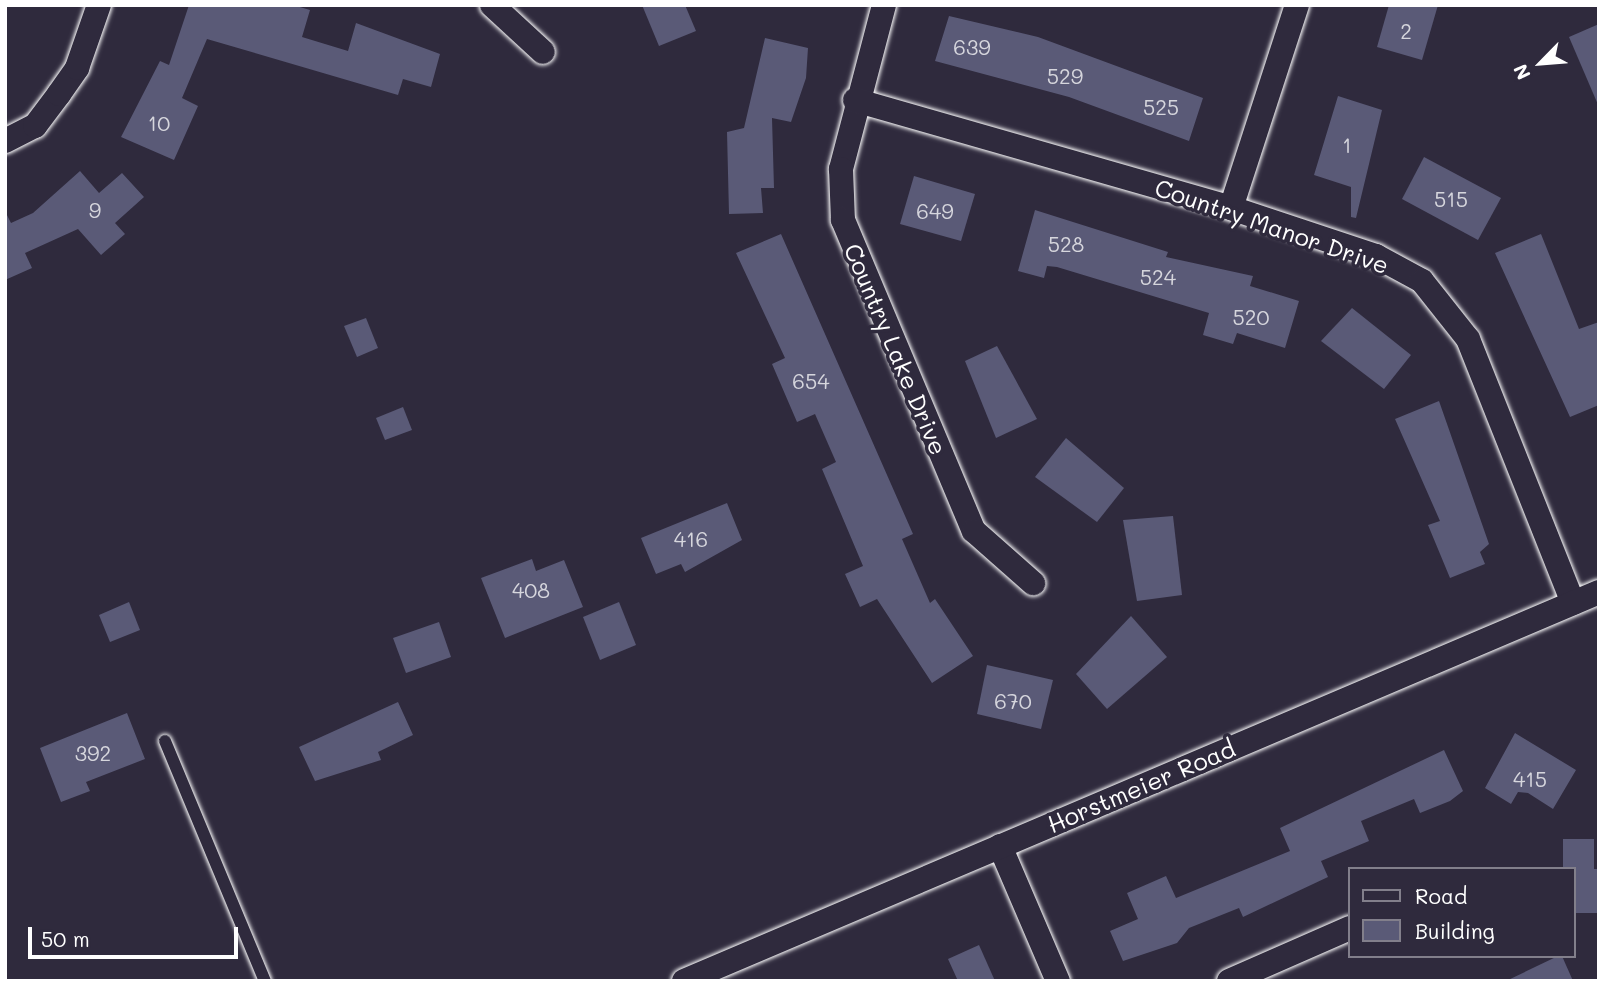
<!DOCTYPE html>
<style>
body{margin:0}
#map{position:relative;width:1604px;height:986px;overflow:hidden;background:#2f2a3d;font-family:Mali,sans-serif}
div>[style]{position:absolute}
.building>*{inset:0;background:#5a5a77}
.roads{filter:drop-shadow(0 0 2px #fff) drop-shadow(0 0 2px #fff)}
.lane>*{height:12px;margin:-6px;padding:0 6px;transform-origin:6px;border-radius:6px;background:#2f2a3d}
.street>*{height:24px;margin:-12px;padding:0 12px;transform-origin:12px;border-radius:12px;background:#2f2a3d}
span{translate:-50% -50%;white-space:nowrap;text-align:center;line-height:1.15;-webkit-text-stroke:7px #2f2a3d;paint-order:stroke}
.number-label{font-size:21px;color:#d6d6dd}
.number-label span{-webkit-text-stroke-width:0}
.street-label{font-size:24px;color:#fff}
.frame{position:absolute;inset:0;border:7px solid #fff;pointer-events:none}
.legend{position:absolute;left:1348px;top:867px;width:228px;height:91px;box-sizing:border-box;background:#2f2a3d;border:2px solid #827f8b;margin:0;padding:9px 12px;list-style:none;font-size:21px;color:#fff}
.legend li{display:flex;align-items:center;gap:14px;height:35px}
.legend b{width:35px;border:2px solid #827f8b}
.north{position:absolute;left:1506px;top:28px;width:70px;height:70px;-webkit-text-stroke:5px #2f2a3d;paint-order:stroke;rotate:245deg;font-size:19px;font-weight:700;line-height:28px;text-align:center;color:#fff}
.north::after{content:'';display:block;margin:auto;width:24px;height:32px;background:#fff;clip-path:polygon(50% 0,100% 100%,50% 72%,0 100%)}
.scale{position:absolute;left:28px;top:927px;width:210px;height:32px;box-sizing:border-box;border:4px solid #fff;border-top:0;padding-left:9px;font-size:21px;line-height:24px;white-space:nowrap;color:#fff;-webkit-text-stroke:5px #2f2a3d;paint-order:stroke}
</style>
<div id="map">
<div class="building">
<div style="clip-path:polygon(189px 5px,293px 5px,310px 10px,302px 37px,348px 51px,356px 23px,440px 54px,431px 87px,403px 79px,398px 95px,207px 39px,182px 98px,198px 106px,174px 160px,121px 137px,160px 61px,169px 65px)"></div>
<div style="clip-path:polygon(642px 5px,685px 5px,696px 31px,659px 46px)"></div>
<div style="clip-path:polygon(1389px 5px,1438px 5px,1422px 60px,1377px 47px)"></div>
<div style="clip-path:polygon(949px 16px,1038px 37px,1203px 98px,1189px 141px,1069px 97px,935px 61px)"></div>
<div style="clip-path:polygon(1599px 24px,1599px 107px,1569px 37px)"></div>
<div style="clip-path:polygon(765px 38px,808px 48px,806px 78px,791px 122px,772px 118px,774px 188px,761px 188px,763px 213px,729px 214px,727px 132px,744px 128px)"></div>
<div style="clip-path:polygon(1338px 96px,1382px 110px,1356px 218px,1351px 217px,1351px 187px,1314px 175px)"></div>
<div style="clip-path:polygon(1424px 157px,1501px 198px,1478px 240px,1402px 199px)"></div>
<div style="clip-path:polygon(80px 171px,99px 193px,122px 173px,144px 197px,115px 223px,125px 234px,101px 255px,78px 229px,25px 253px,32px 268px,5px 280px,5px 211px,11px 223px,33px 213px)"></div>
<div style="clip-path:polygon(914px 176px,975px 194px,961px 241px,900px 224px)"></div>
<div style="clip-path:polygon(1035px 210px,1168px 252px,1166px 257px,1253px 276px,1250px 286px,1299px 301px,1285px 348px,1237px 333px,1233px 344px,1203px 335px,1209px 313px,1057px 267px,1047px 266px,1044px 278px,1018px 271px)"></div>
<div style="clip-path:polygon(781px 234px,913px 534px,902px 539px,930px 603px,935px 599px,973px 656px,932px 683px,877px 599px,860px 607px,845px 574px,863px 566px,822px 469px,836px 462px,815px 414px,797px 422px,772px 364px,785px 358px,736px 253px)"></div>
<div style="clip-path:polygon(1541px 234px,1579px 329px,1599px 322px,1599px 405px,1570px 417px,1495px 253px)"></div>
<div style="clip-path:polygon(1352px 308px,1411px 355px,1384px 389px,1321px 341px)"></div>
<div style="clip-path:polygon(366px 318px,378px 348px,357px 357px,344px 326px)"></div>
<div style="clip-path:polygon(997px 346px,1037px 419px,996px 438px,965px 361px)"></div>
<div style="clip-path:polygon(1439px 401px,1489px 544px,1480px 552px,1485px 564px,1450px 578px,1428px 525px,1440px 521px,1395px 419px)"></div>
<div style="clip-path:polygon(403px 407px,412px 430px,385px 440px,376px 418px)"></div>
<div style="clip-path:polygon(1066px 438px,1124px 488px,1097px 522px,1035px 477px)"></div>
<div style="clip-path:polygon(727px 503px,742px 540px,685px 572px,681px 564px,656px 574px,641px 538px)"></div>
<div style="clip-path:polygon(1173px 516px,1182px 595px,1137px 601px,1123px 520px)"></div>
<div style="clip-path:polygon(532px 559px,536px 571px,564px 560px,583px 607px,505px 638px,481px 578px)"></div>
<div style="clip-path:polygon(129px 602px,140px 630px,110px 642px,99px 615px)"></div>
<div style="clip-path:polygon(619px 602px,636px 645px,600px 660px,583px 617px)"></div>
<div style="clip-path:polygon(1131px 616px,1167px 657px,1107px 709px,1076px 674px)"></div>
<div style="clip-path:polygon(439px 622px,451px 657px,406px 673px,393px 638px)"></div>
<div style="clip-path:polygon(987px 665px,1053px 680px,1041px 729px,977px 714px)"></div>
<div style="clip-path:polygon(398px 702px,413px 735px,378px 752px,381px 760px,315px 781px,299px 747px)"></div>
<div style="clip-path:polygon(127px 713px,145px 759px,86px 782px,90px 791px,61px 802px,40px 748px)"></div>
<div style="clip-path:polygon(1515px 733px,1576px 770px,1553px 809px,1528px 793px,1518px 792px,1511px 804px,1485px 788px)"></div>
<div style="clip-path:polygon(1444px 750px,1463px 791px,1450px 801px,1420px 813px,1414px 799px,1361px 821px,1369px 841px,1321px 861px,1328px 877px,1243px 917px,1239px 908px,1189px 928px,1177px 943px,1123px 961px,1110px 931px,1138px 919px,1127px 893px,1166px 876px,1176px 898px,1290px 851px,1280px 828px)"></div>
<div style="clip-path:polygon(1563px 839px,1594px 839px,1594px 869px,1563px 869px)"></div>
<div style="clip-path:polygon(1574px 869px,1599px 869px,1599px 913px,1574px 913px)"></div>
<div style="clip-path:polygon(979px 945px,995px 981px,958px 981px,948px 959px)"></div>
<div style="clip-path:polygon(1562px 956px,1573px 981px,1506px 981px,1558px 956px)"></div>
</div>
<div class="roads">
<div class="lane">
<div style="left:165px;top:741px;width:260px;rotate:67.4deg"></div>
</div>
<div class="street">
<div style="left:492px;top:5px;width:69px;rotate:42.7deg"></div>
<div style="left:884px;top:5px;width:170px;rotate:104.7deg"></div>
<div style="left:841px;top:169px;width:51px;rotate:87.8deg"></div>
<div style="left:843px;top:220px;width:337px;rotate:67.2deg"></div>
<div style="left:974px;top:531px;width:79px;rotate:41.4deg"></div>
<div style="left:855px;top:100px;width:391px;rotate:16deg"></div>
<div style="left:1231px;top:208px;width:153px;rotate:18.3deg"></div>
<div style="left:1376px;top:256px;width:52px;rotate:28.5deg"></div>
<div style="left:1422px;top:281px;width:74px;rotate:51.6deg"></div>
<div style="left:1468px;top:339px;width:284px;rotate:68.3deg"></div>
<div style="left:5px;top:141px;width:34px;rotate:-27deg"></div>
<div style="left:35px;top:126px;width:40px;rotate:-53deg"></div>
<div style="left:59px;top:94px;width:32px;rotate:-55deg"></div>
<div style="left:77px;top:68px;width:67px;rotate:-70.8deg"></div>
<div style="left:1231px;top:208px;width:213px;rotate:-72deg"></div>
<div style="left:1000px;top:846px;width:147px;rotate:66.8deg"></div>
<div style="left:684px;top:981px;width:994px;rotate:-23.03deg"></div>
<div style="left:1229px;top:981px;width:132px;rotate:-23.7deg"></div>
</div>
</div>
<div class="number-label">
<span style="left:1406px;top:31px">2</span>
<span style="left:972px;top:47px">639</span>
<span style="left:1065px;top:76px">529</span>
<span style="left:1161px;top:107px">525</span>
<span style="left:159px;top:123px">10</span>
<span style="left:1347px;top:145px">1</span>
<span style="left:1451px;top:199px">515</span>
<span style="left:95px;top:210px">9</span>
<span style="left:935px;top:211px">649</span>
<span style="left:1066px;top:244px">528</span>
<span style="left:1158px;top:277px">524</span>
<span style="left:1251px;top:317px">520</span>
<span style="left:811px;top:381px">654</span>
<span style="left:691px;top:539px">416</span>
<span style="left:531px;top:590px">408</span>
<span style="left:1013px;top:701px">670</span>
<span style="left:93px;top:753px">392</span>
<span style="left:1530px;top:779px">415</span>
</div>
<div class="street-label">
<span style="left:1272px;top:226px;rotate:19deg">Country Manor Drive</span>
<span style="left:896px;top:349px;rotate:67deg">Country Lake Drive</span>
<span style="left:1141px;top:786px;rotate:-23deg">Horstmeier Road</span>
</div>
<div class="frame"></div>
<ul class="legend">
<li><b style="height:9px;background:#2f2a3d"></b>Road</li>
<li><b style="height:19px;background:#5a5a77"></b>Building</li>
</ul>
<div class="north">N</div>
<div class="scale">50 m</div>
</div>
